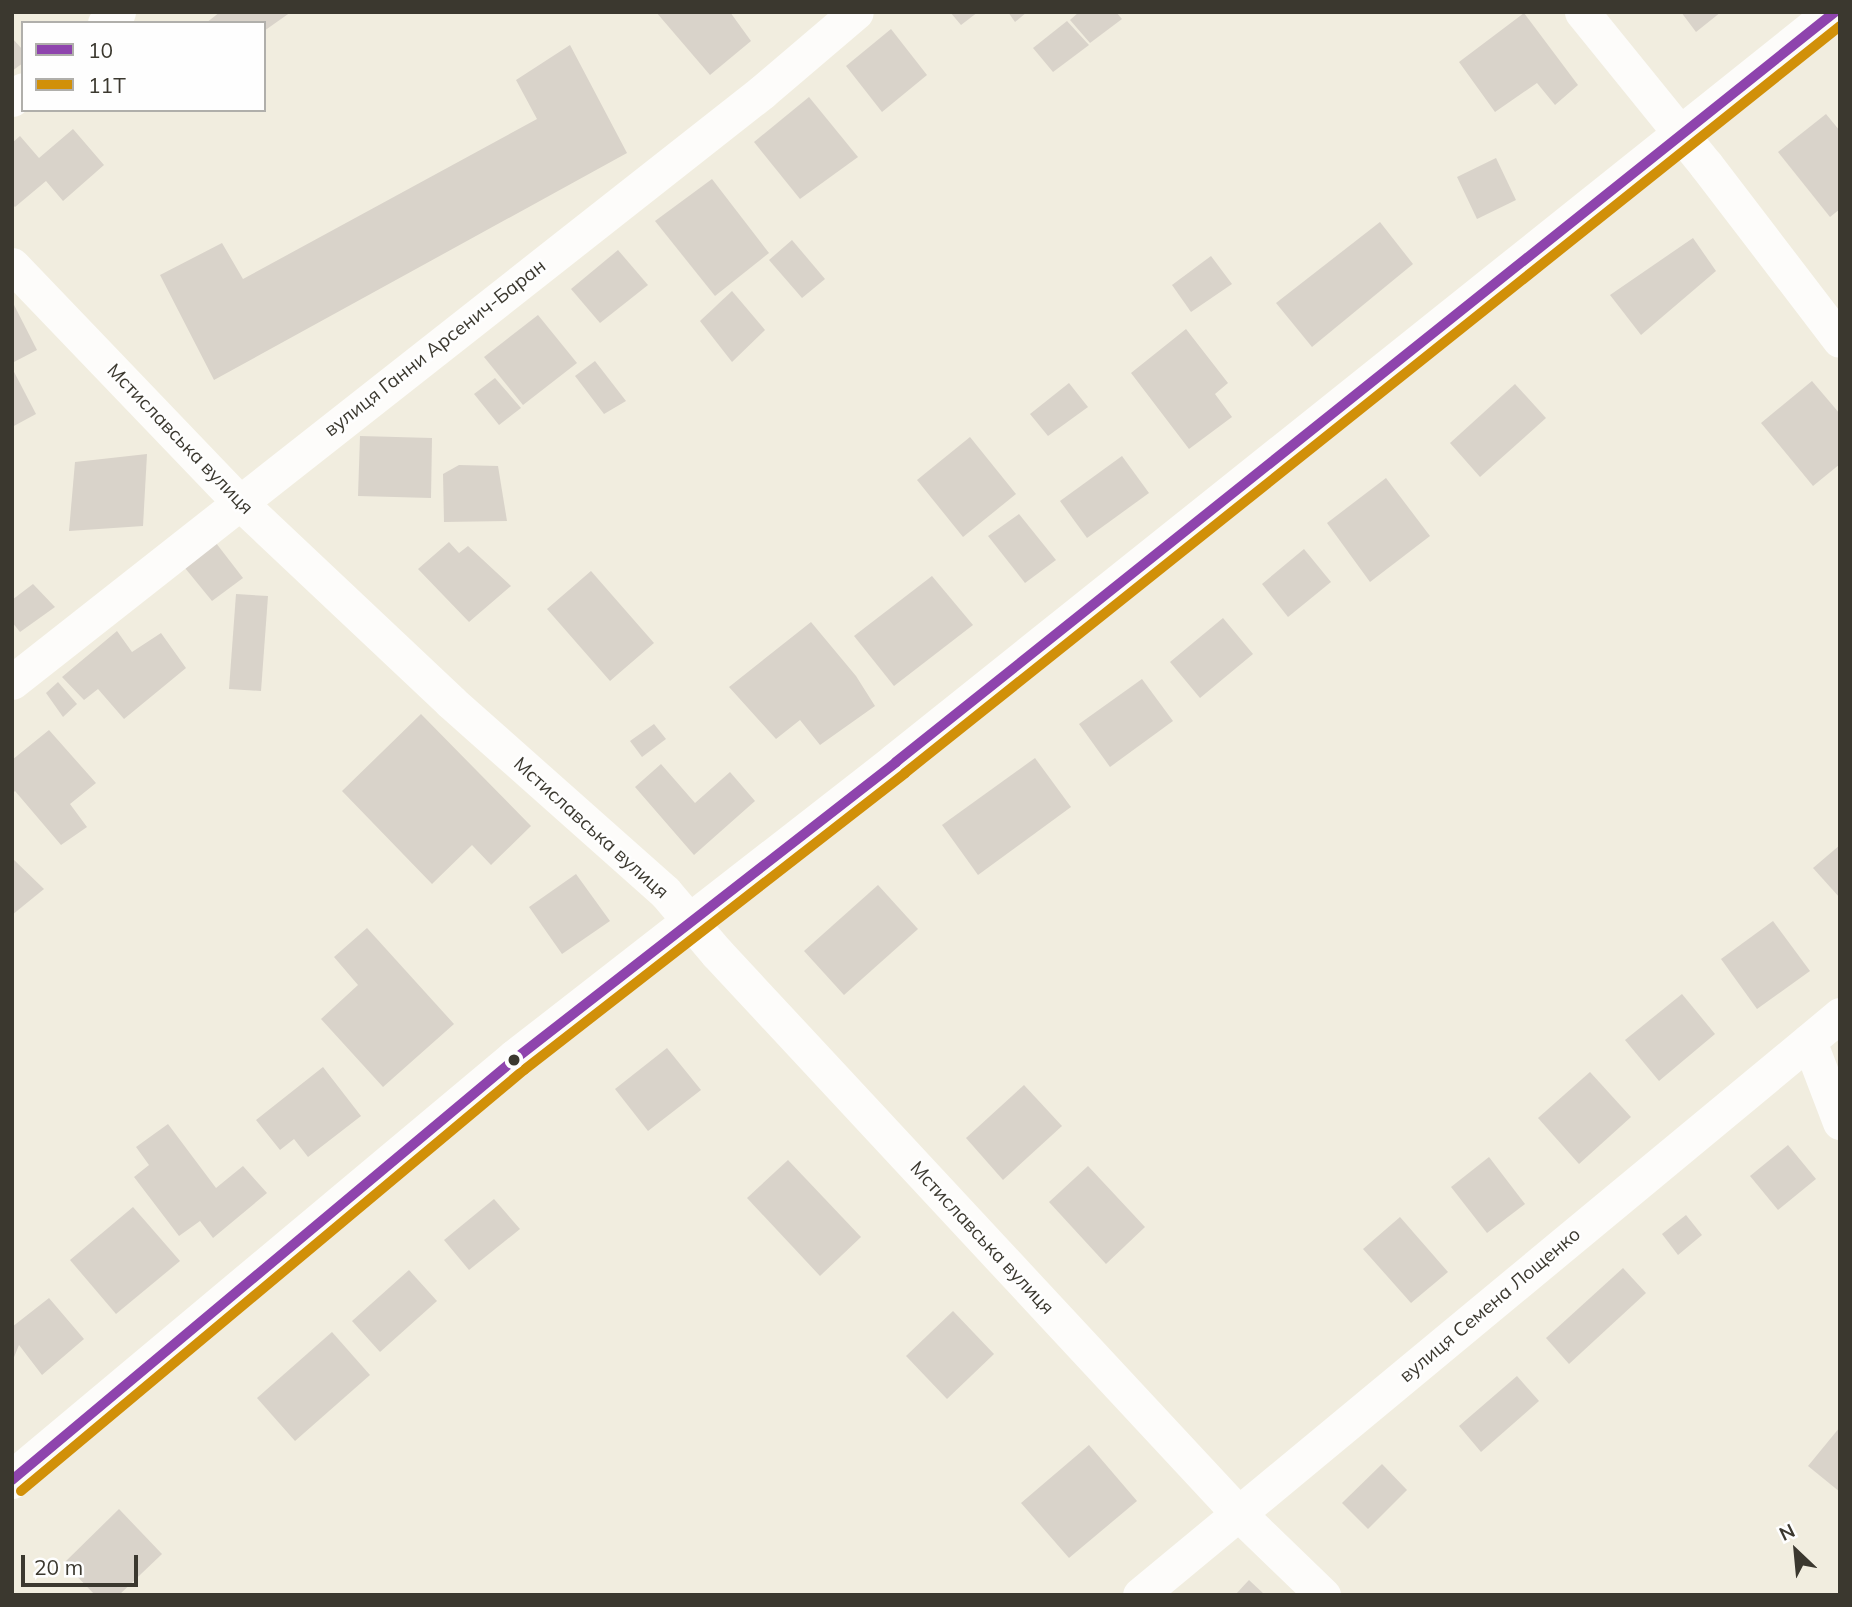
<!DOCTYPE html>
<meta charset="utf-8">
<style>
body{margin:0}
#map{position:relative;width:1852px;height:1607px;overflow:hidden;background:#f1eddf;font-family:Mulish,sans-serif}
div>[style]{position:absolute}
.building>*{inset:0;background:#d9d3ca}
.street>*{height:35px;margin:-17.5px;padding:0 17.5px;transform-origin:17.5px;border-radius:17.5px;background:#fdfcfa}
.secondary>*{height:38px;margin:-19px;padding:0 19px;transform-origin:19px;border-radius:19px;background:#fdfcfa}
.bus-1>*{height:10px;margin:-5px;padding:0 5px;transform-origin:5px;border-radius:5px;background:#8e44ad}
.bus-2>*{height:10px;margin:-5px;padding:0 5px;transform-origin:5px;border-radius:5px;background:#d19009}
.dots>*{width:19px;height:19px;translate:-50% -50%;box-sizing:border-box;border:4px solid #fefefe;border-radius:50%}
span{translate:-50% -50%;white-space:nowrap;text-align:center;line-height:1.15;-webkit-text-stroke:5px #fefefe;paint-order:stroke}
.street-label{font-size:19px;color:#3b382f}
.frame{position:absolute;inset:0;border:14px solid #3b382f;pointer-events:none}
.legend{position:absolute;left:21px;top:21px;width:245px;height:91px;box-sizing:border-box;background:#fefefe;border:2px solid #b0afab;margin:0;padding:9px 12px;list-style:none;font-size:21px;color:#3b382f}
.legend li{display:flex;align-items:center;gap:14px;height:35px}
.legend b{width:35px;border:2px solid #b0afab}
.north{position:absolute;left:1761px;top:1516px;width:70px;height:70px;-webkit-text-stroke:5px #fefefe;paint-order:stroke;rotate:334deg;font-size:19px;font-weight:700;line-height:28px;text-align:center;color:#3b382f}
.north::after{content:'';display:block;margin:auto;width:24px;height:32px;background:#3b382f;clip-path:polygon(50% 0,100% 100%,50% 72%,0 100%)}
.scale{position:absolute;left:21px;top:1555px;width:117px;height:32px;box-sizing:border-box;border:4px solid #3b382f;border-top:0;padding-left:9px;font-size:21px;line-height:24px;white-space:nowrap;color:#3b382f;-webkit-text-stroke:5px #fefefe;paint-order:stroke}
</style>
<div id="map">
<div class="building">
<div style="clip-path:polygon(220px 12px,291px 12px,264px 31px,264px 23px,206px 23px)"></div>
<div style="clip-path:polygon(656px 12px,730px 12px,751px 41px,710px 75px)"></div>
<div style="clip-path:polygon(950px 12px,978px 12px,961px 25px)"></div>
<div style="clip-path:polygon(1008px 12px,1027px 12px,1015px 22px)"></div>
<div style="clip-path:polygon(1079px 12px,1116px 12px,1122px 19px,1090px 43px,1070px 20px)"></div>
<div style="clip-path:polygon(1681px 12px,1721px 12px,1696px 32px)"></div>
<div style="clip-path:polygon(1524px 13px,1578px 85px,1555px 105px,1537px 83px,1495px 112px,1459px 62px)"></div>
<div style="clip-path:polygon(1067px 21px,1089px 45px,1053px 72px,1033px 48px)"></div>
<div style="clip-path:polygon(891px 29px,927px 75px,882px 112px,846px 66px)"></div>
<div style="clip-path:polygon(12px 38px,23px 50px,23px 63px,12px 71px)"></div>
<div style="clip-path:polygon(570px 45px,627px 153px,214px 380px,160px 275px,222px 243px,243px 279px,537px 119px,516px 80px)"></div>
<div style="clip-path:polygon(809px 97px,858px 157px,800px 199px,754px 142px)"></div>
<div style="clip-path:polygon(1826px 114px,1840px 131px,1840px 209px,1830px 217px,1778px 152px)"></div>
<div style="clip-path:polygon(73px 129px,104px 165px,63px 201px,46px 181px,15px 207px,12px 204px,12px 143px,20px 136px,39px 158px)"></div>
<div style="clip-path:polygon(1496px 158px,1516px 200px,1477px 219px,1457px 177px)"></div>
<div style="clip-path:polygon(712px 179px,769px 253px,715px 296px,655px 221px)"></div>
<div style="clip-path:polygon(1380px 222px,1413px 264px,1312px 347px,1276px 303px)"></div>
<div style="clip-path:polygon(1693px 238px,1716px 271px,1641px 335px,1610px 295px)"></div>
<div style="clip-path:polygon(792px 240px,825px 279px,802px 298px,769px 260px)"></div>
<div style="clip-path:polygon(618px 250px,648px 285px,600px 323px,571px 289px)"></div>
<div style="clip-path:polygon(1211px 256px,1232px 284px,1191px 312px,1172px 285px)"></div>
<div style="clip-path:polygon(732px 291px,765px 330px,732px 362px,700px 321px)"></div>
<div style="clip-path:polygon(12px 301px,37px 350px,12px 363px)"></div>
<div style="clip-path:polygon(538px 315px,577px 363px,523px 405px,484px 357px)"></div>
<div style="clip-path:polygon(1186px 329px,1228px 383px,1215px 394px,1232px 417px,1189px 449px,1131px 373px)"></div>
<div style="clip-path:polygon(595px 361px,626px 401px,604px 414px,575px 376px)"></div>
<div style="clip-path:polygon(12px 368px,36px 414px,12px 427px)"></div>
<div style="clip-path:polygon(495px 378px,521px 408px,499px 425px,474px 394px)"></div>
<div style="clip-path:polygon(1812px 381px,1840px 414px,1840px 464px,1813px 486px,1761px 423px)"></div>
<div style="clip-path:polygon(1069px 383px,1088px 407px,1048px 436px,1030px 414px)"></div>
<div style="clip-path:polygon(1515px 384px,1546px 418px,1480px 477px,1450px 443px)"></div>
<div style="clip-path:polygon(360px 436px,432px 438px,431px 498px,358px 496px)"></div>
<div style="clip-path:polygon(970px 437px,1016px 494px,963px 537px,917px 480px)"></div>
<div style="clip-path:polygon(147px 454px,143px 526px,69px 531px,75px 462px)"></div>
<div style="clip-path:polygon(1122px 456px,1149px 493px,1087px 538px,1060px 501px)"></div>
<div style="clip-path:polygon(459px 465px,498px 466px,507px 521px,444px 522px,443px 474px)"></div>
<div style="clip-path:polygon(1386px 478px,1430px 536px,1370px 582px,1327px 523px)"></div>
<div style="clip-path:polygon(1019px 514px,1056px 560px,1025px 583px,988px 536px)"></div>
<div style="clip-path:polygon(449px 542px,459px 553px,468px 546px,511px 586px,469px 622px,418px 569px)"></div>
<div style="clip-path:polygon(216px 543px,243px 578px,212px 601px,185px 568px)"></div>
<div style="clip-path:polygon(1304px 549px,1331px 582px,1288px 617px,1262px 584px)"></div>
<div style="clip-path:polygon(591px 571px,654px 643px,610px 681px,547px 609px)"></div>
<div style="clip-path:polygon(932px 576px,973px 625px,894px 686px,854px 636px)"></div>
<div style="clip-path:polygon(33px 584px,55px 607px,20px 632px,12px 622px,12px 600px)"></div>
<div style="clip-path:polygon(236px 594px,268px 596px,261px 691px,229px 689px)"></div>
<div style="clip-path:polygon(1223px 618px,1253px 654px,1200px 698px,1170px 662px)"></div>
<div style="clip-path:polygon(811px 622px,856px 676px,875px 706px,820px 745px,800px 720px,776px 739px,729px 687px)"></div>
<div style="clip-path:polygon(117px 631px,132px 652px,161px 633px,186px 668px,124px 719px,98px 689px,84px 700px,62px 677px)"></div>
<div style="clip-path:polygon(1142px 679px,1173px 721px,1110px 767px,1079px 724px)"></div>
<div style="clip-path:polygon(58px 682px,77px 704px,63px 717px,46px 693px)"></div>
<div style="clip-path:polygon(421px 714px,531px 826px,491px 865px,472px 845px,432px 884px,342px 791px)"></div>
<div style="clip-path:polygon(654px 724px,666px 739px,642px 757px,630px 741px)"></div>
<div style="clip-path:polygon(49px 730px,96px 783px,70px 804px,87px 827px,61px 845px,15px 791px,12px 794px,12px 760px)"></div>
<div style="clip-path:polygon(1035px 758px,1071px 807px,978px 875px,942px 825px)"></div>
<div style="clip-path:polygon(661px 764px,695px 803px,730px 772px,755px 801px,694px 855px,635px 787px)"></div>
<div style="clip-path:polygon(1840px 845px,1840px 898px,1813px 868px)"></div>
<div style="clip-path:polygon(12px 858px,44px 889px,12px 915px)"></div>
<div style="clip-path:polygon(576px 874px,610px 921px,562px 954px,529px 907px)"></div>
<div style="clip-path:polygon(878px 885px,918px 929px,844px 995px,804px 951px)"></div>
<div style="clip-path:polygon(1773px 921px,1810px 971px,1757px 1009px,1721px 959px)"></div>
<div style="clip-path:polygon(367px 928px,454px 1024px,383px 1087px,321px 1019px,358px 985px,334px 957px)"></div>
<div style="clip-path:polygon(1682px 994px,1715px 1034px,1659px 1081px,1625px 1040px)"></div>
<div style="clip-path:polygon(667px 1048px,701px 1090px,648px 1131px,615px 1089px)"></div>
<div style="clip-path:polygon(323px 1067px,361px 1116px,308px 1157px,294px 1139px,280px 1150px,256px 1120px)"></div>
<div style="clip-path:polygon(1590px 1072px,1631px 1117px,1579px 1164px,1538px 1118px)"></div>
<div style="clip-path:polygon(1024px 1085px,1062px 1126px,1003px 1180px,966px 1138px)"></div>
<div style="clip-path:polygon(168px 1124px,216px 1188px,243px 1166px,267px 1193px,213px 1238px,200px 1221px,179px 1236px,134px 1177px,149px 1165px,136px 1147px)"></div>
<div style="clip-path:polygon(1788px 1145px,1816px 1179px,1778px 1210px,1750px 1176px)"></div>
<div style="clip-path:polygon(1489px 1157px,1525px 1204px,1487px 1233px,1451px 1187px)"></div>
<div style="clip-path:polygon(788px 1160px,861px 1237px,820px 1276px,747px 1198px)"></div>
<div style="clip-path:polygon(1088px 1166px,1145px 1227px,1106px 1264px,1049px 1202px)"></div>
<div style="clip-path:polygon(494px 1199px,520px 1229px,469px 1270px,444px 1240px)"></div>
<div style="clip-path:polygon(133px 1207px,180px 1261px,116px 1314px,70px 1260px)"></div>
<div style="clip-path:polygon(1686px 1215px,1702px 1235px,1678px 1255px,1662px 1234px)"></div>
<div style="clip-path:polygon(1400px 1217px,1448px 1272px,1411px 1303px,1363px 1249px)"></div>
<div style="clip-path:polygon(1623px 1268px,1646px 1293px,1569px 1364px,1546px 1338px)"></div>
<div style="clip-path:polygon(409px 1270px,437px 1301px,380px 1352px,352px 1321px)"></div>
<div style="clip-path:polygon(49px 1298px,84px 1339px,42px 1375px,19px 1345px,12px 1362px,12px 1327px)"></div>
<div style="clip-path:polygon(953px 1311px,994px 1354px,947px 1399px,906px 1356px)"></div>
<div style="clip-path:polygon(332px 1332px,370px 1375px,295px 1441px,257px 1398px)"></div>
<div style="clip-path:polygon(1517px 1376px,1539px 1401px,1481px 1452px,1459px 1426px)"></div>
<div style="clip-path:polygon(1840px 1427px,1840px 1492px,1808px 1466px)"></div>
<div style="clip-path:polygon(1089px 1445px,1137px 1501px,1069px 1558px,1021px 1503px)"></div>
<div style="clip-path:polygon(1382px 1464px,1407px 1490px,1368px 1529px,1342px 1503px)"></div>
<div style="clip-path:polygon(119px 1509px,162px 1554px,119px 1595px,95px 1595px,64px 1563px)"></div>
<div style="clip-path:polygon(1249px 1580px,1265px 1595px,1235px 1595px)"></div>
</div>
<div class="street">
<div style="left:1582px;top:12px;width:197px;rotate:51deg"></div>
<div style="left:1706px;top:165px;width:220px;rotate:52.6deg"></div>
<div style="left:105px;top:23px;width:17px;rotate:-40deg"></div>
<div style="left:12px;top:99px;width:14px;rotate:-39deg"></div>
<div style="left:12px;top:265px;width:327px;rotate:46.2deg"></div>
<div style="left:238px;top:501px;width:293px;rotate:43.3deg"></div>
<div style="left:451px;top:702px;width:286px;rotate:41.6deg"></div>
<div style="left:665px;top:892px;width:80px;rotate:49.6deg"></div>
<div style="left:717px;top:953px;width:766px;rotate:47.06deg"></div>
<div style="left:1239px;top:1514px;width:117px;rotate:44deg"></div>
<div style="left:12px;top:682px;width:954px;rotate:-38.19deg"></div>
<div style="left:762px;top:92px;width:123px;rotate:-40.4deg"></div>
<div style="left:1809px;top:1041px;width:87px;rotate:69.1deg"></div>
<div style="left:1140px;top:1595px;width:909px;rotate:-39.64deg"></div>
</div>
<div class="secondary">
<div style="left:12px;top:1480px;width:656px;rotate:-39.93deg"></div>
<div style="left:515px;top:1059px;width:483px;rotate:-37.9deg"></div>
<div style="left:896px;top:762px;width:1202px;rotate:-38.62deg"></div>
</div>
<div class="bus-1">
<div style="left:12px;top:1480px;width:656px;rotate:-39.93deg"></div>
<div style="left:515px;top:1059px;width:483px;rotate:-37.9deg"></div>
<div style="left:896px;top:762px;width:1202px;rotate:-38.62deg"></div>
</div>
<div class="bus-2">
<div style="left:21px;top:1491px;width:656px;rotate:-39.93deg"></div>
<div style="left:524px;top:1070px;width:483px;rotate:-37.9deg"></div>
<div style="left:905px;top:773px;width:1197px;rotate:-38.62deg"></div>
</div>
<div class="dots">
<div style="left:514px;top:1060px;background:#3b382f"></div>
</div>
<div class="street-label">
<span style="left:435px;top:348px;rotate:-38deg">вулиця Ганни Арсенич-Баран</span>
<span style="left:180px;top:439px;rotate:46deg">Мстиславська вулиця</span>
<span style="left:591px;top:828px;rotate:42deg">Мстиславська вулиця</span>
<span style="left:982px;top:1238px;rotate:47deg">Мстиславська вулиця</span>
<span style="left:1490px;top:1305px;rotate:-40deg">вулиця Семена Лощенко</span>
</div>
<div class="frame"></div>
<ul class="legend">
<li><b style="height:9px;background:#8e44ad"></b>10</li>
<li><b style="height:9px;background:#d19009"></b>11Т</li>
</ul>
<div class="north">N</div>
<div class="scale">20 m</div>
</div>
